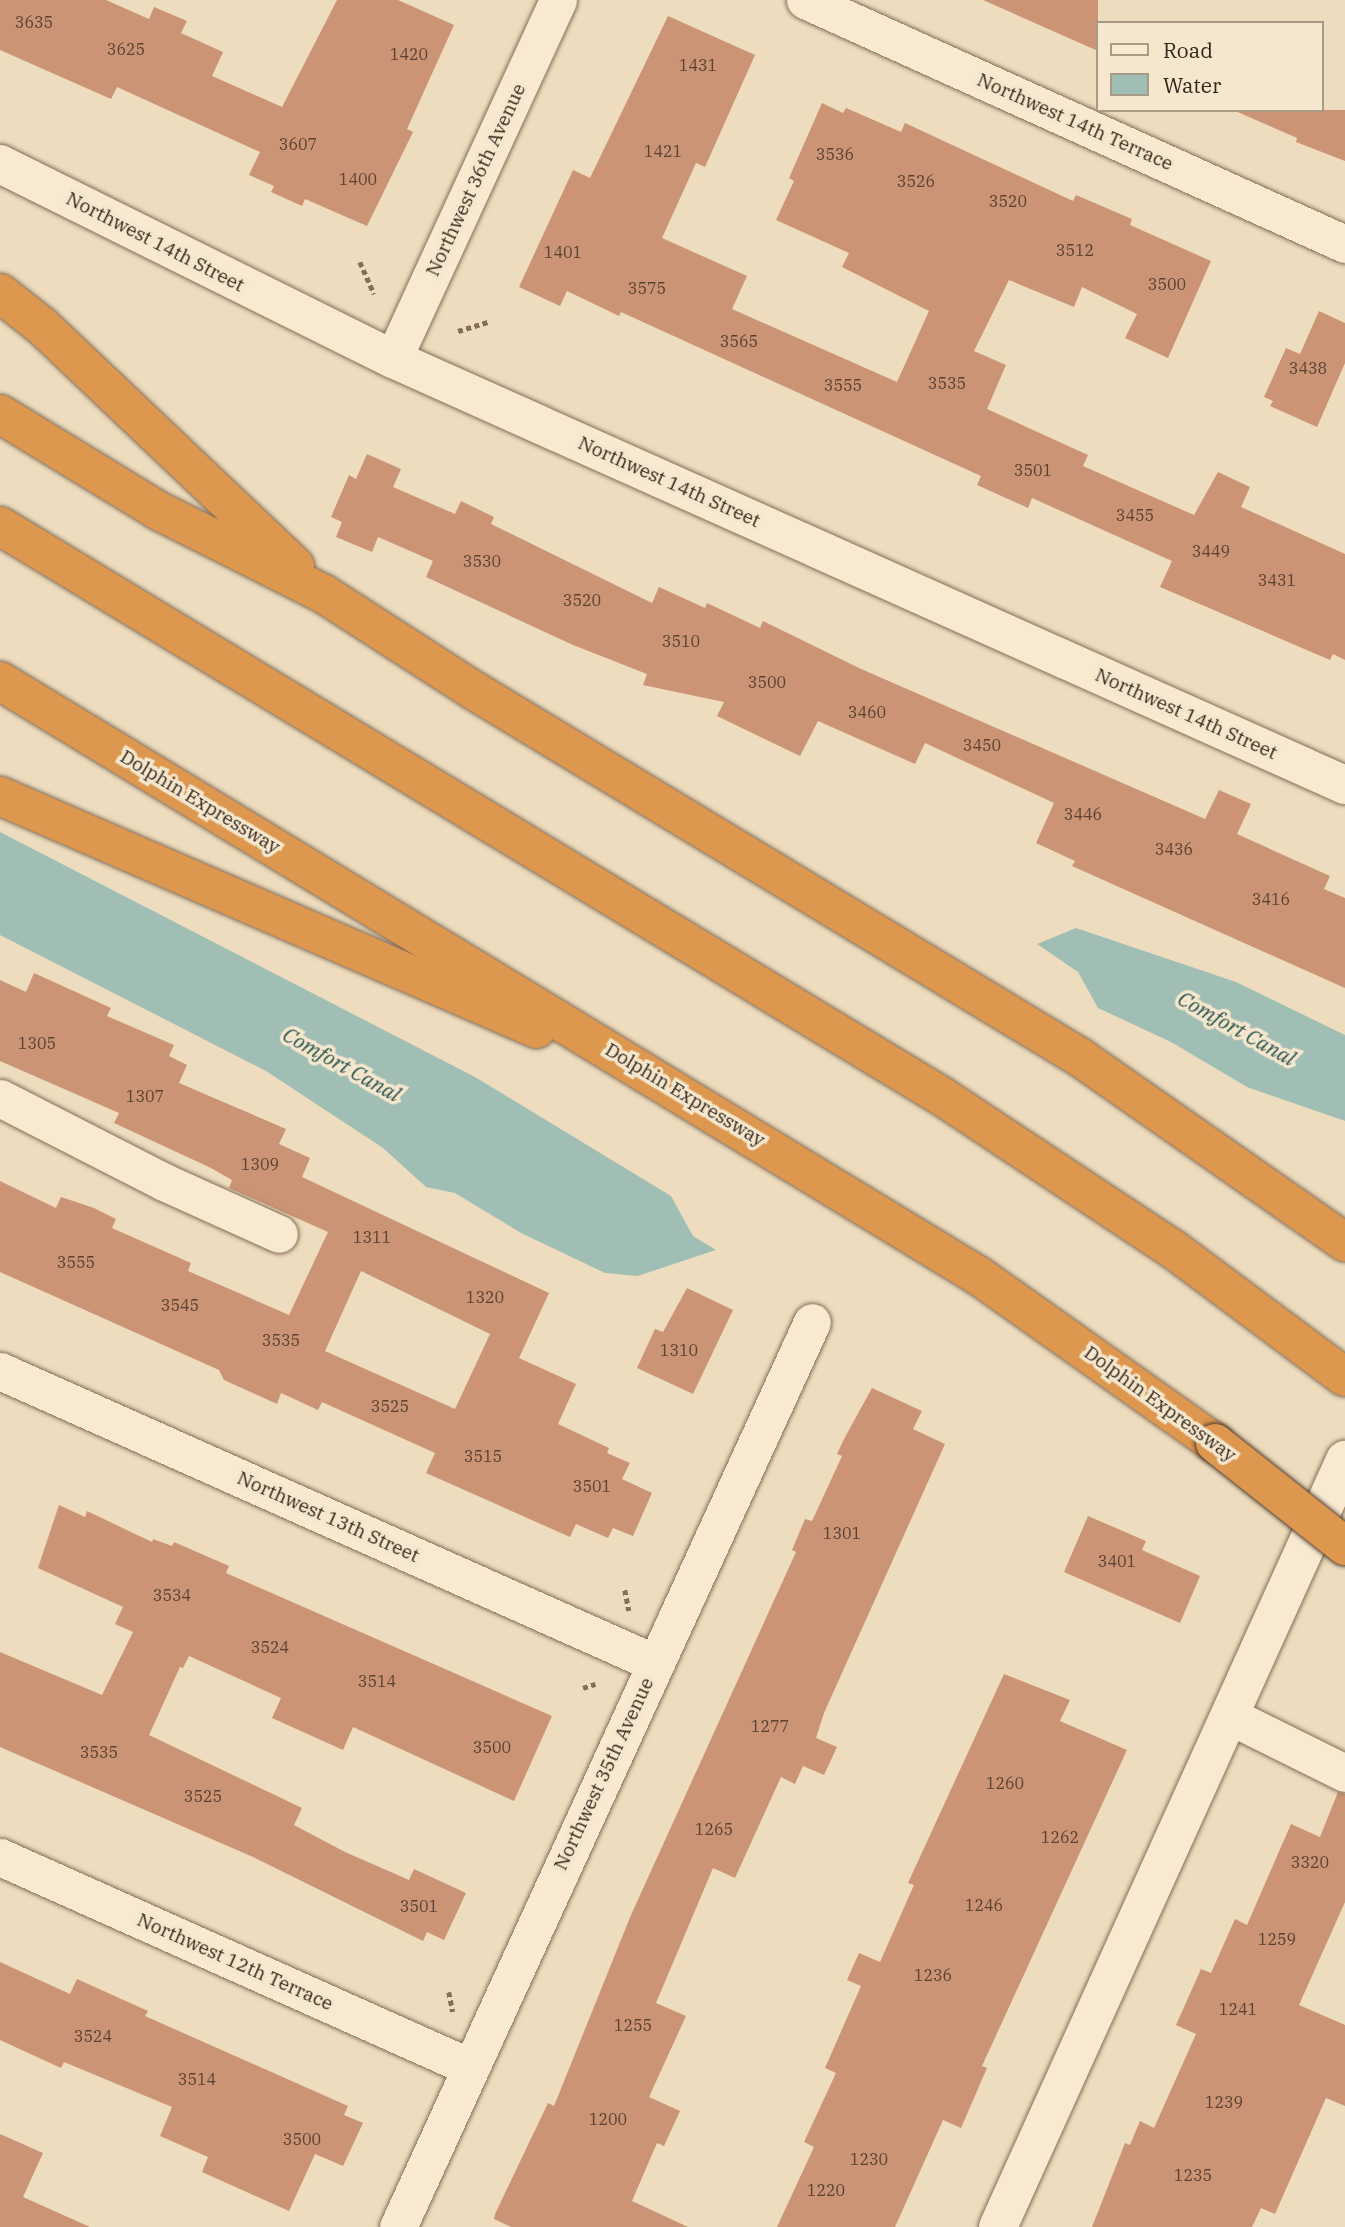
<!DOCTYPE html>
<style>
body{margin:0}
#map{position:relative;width:1345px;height:2227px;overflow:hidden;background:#edddbe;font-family:"IBM Plex Serif",serif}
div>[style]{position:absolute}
.water>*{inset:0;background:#a1beb4}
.building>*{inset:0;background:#cb9474}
.path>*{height:4.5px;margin-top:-2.25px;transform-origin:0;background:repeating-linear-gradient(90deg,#856d57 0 5px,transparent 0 8.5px)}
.roads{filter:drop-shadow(0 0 2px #856d57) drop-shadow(0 0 2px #856d57)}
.minor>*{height:37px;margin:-18.5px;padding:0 18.5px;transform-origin:18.5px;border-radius:18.5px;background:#f8ead1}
.tertiary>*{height:38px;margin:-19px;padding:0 19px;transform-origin:19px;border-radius:19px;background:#f8ead1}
.motorway>*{height:38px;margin:-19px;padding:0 19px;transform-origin:19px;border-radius:19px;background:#dd974e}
.bridges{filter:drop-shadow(0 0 2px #523c2c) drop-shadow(0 0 2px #523c2c)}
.motorway-bridge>*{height:38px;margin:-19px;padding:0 19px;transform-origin:19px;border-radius:19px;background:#dd974e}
span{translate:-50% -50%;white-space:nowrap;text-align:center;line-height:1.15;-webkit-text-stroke:7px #f4e7cd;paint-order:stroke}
.number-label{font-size:16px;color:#5a4232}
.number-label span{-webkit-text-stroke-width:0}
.street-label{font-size:19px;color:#34261c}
.water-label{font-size:21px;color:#2b544f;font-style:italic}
.legend{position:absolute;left:1096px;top:21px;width:228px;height:91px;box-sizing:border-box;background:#f4e7cd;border:2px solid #a79a86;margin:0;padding:9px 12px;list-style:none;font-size:21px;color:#34261c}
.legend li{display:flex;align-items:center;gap:14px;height:35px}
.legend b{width:35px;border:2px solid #a79a86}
</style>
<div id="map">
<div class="water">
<div style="clip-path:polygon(0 832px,475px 1077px,671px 1196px,693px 1236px,716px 1250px,638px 1276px,605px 1273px,521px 1233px,455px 1193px,426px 1187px,383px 1148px,266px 1071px,0 935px)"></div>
<div style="clip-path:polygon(1076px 928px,1236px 982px,1345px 1035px,1345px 1121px,1247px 1087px,1171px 1042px,1098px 1008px,1078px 972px,1037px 944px)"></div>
</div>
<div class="building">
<div style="clip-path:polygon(0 0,106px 0,149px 19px,154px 7px,187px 21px,181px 33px,223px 52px,212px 76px,282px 107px,337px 0,398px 0,454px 25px,407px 129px,413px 132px,367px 226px,305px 199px,302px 206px,271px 192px,274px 186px,249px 175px,260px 152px,117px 87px,111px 99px,0 50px)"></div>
<div style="clip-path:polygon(983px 0,1098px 0,1098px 51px)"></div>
<div style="clip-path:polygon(668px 16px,755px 55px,705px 167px,696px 163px,662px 238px,747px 276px,732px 309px,897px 382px,929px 311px,842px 267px,849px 253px,776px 220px,794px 181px,789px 178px,822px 103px,843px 113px,846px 108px,901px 132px,905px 123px,1073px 201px,1076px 195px,1132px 219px,1130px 225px,1211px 261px,1168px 358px,1125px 338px,1137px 314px,1082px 287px,1074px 307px,1009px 280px,974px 351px,1006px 365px,987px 409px,1088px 455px,1083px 466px,1194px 515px,1218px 472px,1250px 487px,1241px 507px,1345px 554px,1345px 660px,1333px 654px,1330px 660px,1160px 587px,1172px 561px,1032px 498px,1028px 508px,977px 485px,981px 476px,621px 312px,619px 316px,567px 291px,560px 306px,519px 287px,573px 170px,590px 178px)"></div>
<div style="clip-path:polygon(1233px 110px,1345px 110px,1345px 161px,1296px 142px,1297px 138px)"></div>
<div style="clip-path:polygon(1319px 311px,1345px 323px,1345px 363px,1317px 427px,1270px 406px,1273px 401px,1264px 397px,1286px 348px,1300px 354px)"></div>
<div style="clip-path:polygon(367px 454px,401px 469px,393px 487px,455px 514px,461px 501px,494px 517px,491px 524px,652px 603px,659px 587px,705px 608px,707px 603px,760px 628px,763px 621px,859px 668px,1205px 819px,1219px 790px,1251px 804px,1237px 834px,1330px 876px,1324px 889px,1345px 898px,1345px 988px,1072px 866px,1075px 861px,1036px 843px,1054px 803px,925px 743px,915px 764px,818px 721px,800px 756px,717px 716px,724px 702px,643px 685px,647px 674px,573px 645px,426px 577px,433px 561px,378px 537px,372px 552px,336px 537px,342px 522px,331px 517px,349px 475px,356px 479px)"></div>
<div style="clip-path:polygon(evenodd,34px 973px,111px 1008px,107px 1016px,174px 1045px,169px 1056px,187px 1065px,179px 1083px,286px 1129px,279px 1144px,310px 1158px,302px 1177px,549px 1293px,519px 1358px,576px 1384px,558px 1424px,609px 1448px,607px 1453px,630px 1463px,622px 1479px,652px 1493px,633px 1536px,613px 1528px,608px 1538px,576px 1524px,570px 1537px,426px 1473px,435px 1453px,322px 1402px,318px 1410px,281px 1393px,277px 1404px,224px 1380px,219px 1370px,0 1272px,0 1181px,56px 1208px,61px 1197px,94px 1208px,116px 1219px,112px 1228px,191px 1263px,188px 1271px,289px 1315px,328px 1232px,229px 1188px,232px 1180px,211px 1168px,114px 1123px,119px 1113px,0 1061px,0 980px,26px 992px,34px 973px,361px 1271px,490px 1334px,455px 1409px,325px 1351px,361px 1271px)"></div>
<div style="clip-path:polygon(687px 1288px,733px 1310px,693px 1394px,637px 1368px,655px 1329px,663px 1332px)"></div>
<div style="clip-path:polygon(872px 1388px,922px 1411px,913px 1429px,945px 1444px,824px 1713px,816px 1738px,837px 1747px,824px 1775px,803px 1766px,795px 1784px,781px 1777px,735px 1878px,713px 1868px,656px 2003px,686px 2016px,649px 2097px,680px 2111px,664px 2146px,657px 2143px,632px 2201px,688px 2227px,511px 2227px,494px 2219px,495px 2214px,548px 2103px,554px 2106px,631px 1915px,796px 1552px,792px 1550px,805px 1519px,812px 1521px,842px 1456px,837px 1454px,844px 1439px)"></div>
<div style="clip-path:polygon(59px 1505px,85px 1517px,87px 1511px,152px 1542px,153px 1539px,172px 1546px,174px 1542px,229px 1566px,226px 1573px,552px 1716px,514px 1801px,353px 1727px,343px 1750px,272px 1718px,281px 1698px,189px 1656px,183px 1668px,180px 1667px,149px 1735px,302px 1808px,294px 1825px,345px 1852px,409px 1880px,414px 1869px,466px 1893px,444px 1940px,427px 1932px,423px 1941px,253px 1857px,0 1747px,0 1652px,102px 1695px,133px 1632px,115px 1624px,123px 1607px,38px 1568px)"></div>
<div style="clip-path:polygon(1088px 1516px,1146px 1541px,1142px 1550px,1200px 1576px,1180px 1623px,1064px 1572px)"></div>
<div style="clip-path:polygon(1004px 1674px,1070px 1700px,1060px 1721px,1127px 1750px,982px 2066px,987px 2068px,961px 2128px,943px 2120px,895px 2227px,777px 2227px,814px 2147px,804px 2142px,836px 2073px,825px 2068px,861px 1986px,847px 1980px,859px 1953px,880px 1962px,914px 1885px,908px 1883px)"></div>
<div style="clip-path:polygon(1338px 1792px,1345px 1794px,1345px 1902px,1299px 2005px,1345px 2025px,1345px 2106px,1326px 2098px,1275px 2214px,1261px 2208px,1252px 2227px,1092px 2227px,1125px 2143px,1130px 2145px,1140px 2121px,1154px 2128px,1196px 2034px,1176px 2025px,1201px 1969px,1211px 1973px,1235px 1919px,1247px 1925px,1291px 1824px,1320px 1837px)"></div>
<div style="clip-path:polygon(0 1962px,70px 1994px,77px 1979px,148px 2011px,145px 2016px,348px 2106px,344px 2115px,363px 2123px,343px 2166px,315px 2154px,289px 2211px,202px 2172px,208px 2157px,160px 2136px,172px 2107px,64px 2062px,61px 2068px,0 2040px)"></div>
<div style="clip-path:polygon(0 2134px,43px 2153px,23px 2197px,90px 2227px,0 2227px)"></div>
</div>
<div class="path">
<div style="left:360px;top:262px;width:35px;rotate:66deg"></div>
<div style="left:458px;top:331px;width:34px;rotate:-17deg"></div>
<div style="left:625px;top:1590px;width:21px;rotate:79deg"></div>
<div style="left:583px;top:1688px;width:13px;rotate:-18deg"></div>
<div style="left:449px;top:1992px;width:20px;rotate:79deg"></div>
</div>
<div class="roads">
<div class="minor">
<div style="left:805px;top:0;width:593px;rotate:24.32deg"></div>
<div style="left:393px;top:359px;width:395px;rotate:-65.3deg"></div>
<div style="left:0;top:1098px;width:184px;rotate:27.1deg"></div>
<div style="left:164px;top:1182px;width:126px;rotate:24.3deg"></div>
<div style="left:0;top:1371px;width:717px;rotate:24.03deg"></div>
<div style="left:1230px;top:1716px;width:128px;rotate:26.4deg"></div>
<div style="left:0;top:1857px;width:515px;rotate:24.08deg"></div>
<div style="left:398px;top:2227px;width:995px;rotate:-65.42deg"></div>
</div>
<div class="tertiary">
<div style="left:0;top:164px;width:439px;rotate:26.4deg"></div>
<div style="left:393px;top:359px;width:1043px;rotate:24.11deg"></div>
<div style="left:998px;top:2227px;width:842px;rotate:-65.66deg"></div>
</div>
<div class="motorway">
<div style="left:0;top:293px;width:53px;rotate:38.2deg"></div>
<div style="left:42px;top:326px;width:349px;rotate:43.5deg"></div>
<div style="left:0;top:414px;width:184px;rotate:31.4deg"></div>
<div style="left:157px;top:510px;width:187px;rotate:26.7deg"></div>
<div style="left:324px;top:594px;width:177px;rotate:32.8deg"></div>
<div style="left:473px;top:690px;width:711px;rotate:31.18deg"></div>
<div style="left:1081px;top:1058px;width:322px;rotate:34.9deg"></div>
<div style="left:0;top:526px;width:1102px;rotate:31.2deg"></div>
<div style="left:943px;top:1097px;width:276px;rotate:33.5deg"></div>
<div style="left:1173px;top:1249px;width:214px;rotate:36.7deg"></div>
<div style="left:0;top:681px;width:1146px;rotate:31.29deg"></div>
<div style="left:979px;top:1276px;width:289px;rotate:35.3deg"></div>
<div style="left:0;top:796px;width:585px;rotate:23.46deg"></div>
</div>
</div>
<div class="bridges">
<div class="motorway-bridge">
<div style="left:1215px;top:1443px;width:166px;rotate:38.4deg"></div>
</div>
</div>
<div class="number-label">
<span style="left:34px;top:22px">3635</span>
<span style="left:126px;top:49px">3625</span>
<span style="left:409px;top:54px">1420</span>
<span style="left:698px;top:65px">1431</span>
<span style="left:298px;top:144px">3607</span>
<span style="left:663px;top:151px">1421</span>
<span style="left:835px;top:154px">3536</span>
<span style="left:358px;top:179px">1400</span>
<span style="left:916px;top:181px">3526</span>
<span style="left:1008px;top:201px">3520</span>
<span style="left:1075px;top:250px">3512</span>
<span style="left:563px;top:252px">1401</span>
<span style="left:1167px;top:284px">3500</span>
<span style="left:647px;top:288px">3575</span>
<span style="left:739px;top:341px">3565</span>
<span style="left:1308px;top:368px">3438</span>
<span style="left:947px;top:383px">3535</span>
<span style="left:843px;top:385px">3555</span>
<span style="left:1033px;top:470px">3501</span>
<span style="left:1135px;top:515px">3455</span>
<span style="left:1211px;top:551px">3449</span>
<span style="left:482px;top:561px">3530</span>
<span style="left:1277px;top:580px">3431</span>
<span style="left:582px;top:600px">3520</span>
<span style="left:681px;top:641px">3510</span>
<span style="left:767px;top:682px">3500</span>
<span style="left:867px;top:712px">3460</span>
<span style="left:982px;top:745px">3450</span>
<span style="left:1083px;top:814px">3446</span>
<span style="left:1174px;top:849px">3436</span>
<span style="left:1271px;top:899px">3416</span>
<span style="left:37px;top:1043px">1305</span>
<span style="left:145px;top:1096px">1307</span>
<span style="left:260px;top:1164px">1309</span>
<span style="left:372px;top:1237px">1311</span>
<span style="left:76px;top:1262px">3555</span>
<span style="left:485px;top:1297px">1320</span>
<span style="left:180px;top:1305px">3545</span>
<span style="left:281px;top:1340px">3535</span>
<span style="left:679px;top:1350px">1310</span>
<span style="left:390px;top:1406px">3525</span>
<span style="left:483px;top:1456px">3515</span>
<span style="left:592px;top:1486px">3501</span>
<span style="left:842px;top:1533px">1301</span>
<span style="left:1117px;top:1561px">3401</span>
<span style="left:172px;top:1595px">3534</span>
<span style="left:270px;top:1647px">3524</span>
<span style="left:377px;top:1681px">3514</span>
<span style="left:770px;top:1726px">1277</span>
<span style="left:492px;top:1747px">3500</span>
<span style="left:99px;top:1752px">3535</span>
<span style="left:1005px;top:1783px">1260</span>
<span style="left:203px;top:1796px">3525</span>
<span style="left:714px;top:1829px">1265</span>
<span style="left:1060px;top:1837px">1262</span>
<span style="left:1310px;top:1862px">3320</span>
<span style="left:984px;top:1905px">1246</span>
<span style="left:419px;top:1906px">3501</span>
<span style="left:1277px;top:1939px">1259</span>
<span style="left:933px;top:1975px">1236</span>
<span style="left:1238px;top:2009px">1241</span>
<span style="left:633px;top:2025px">1255</span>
<span style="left:93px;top:2036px">3524</span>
<span style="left:197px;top:2079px">3514</span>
<span style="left:1224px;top:2102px">1239</span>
<span style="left:608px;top:2119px">1200</span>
<span style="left:302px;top:2139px">3500</span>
<span style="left:869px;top:2159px">1230</span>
<span style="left:1193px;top:2175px">1235</span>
<span style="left:826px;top:2190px">1220</span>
</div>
<div class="street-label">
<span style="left:1075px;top:122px;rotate:24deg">Northwest 14th Terrace</span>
<span style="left:476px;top:180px;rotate:-65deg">Northwest 36th Avenue</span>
<span style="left:155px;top:242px;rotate:27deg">Northwest 14th Street</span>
<span style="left:669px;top:482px;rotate:24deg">Northwest 14th Street</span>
<span style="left:1186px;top:714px;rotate:24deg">Northwest 14th Street</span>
<span style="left:200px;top:802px;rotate:31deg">Dolphin Expressway</span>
<span style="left:685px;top:1095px;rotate:31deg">Dolphin Expressway</span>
<span style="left:1160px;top:1404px;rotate:36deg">Dolphin Expressway</span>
<span style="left:328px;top:1517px;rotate:24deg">Northwest 13th Street</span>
<span style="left:604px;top:1774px;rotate:-65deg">Northwest 35th Avenue</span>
<span style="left:235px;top:1962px;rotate:24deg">Northwest 12th Terrace</span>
</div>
<div class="water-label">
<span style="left:1237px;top:1028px;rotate:29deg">Comfort Canal</span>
<span style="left:342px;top:1064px;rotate:29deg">Comfort Canal</span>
</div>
<ul class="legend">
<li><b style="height:9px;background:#f8ead1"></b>Road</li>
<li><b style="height:19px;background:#a1beb4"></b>Water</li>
</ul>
</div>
